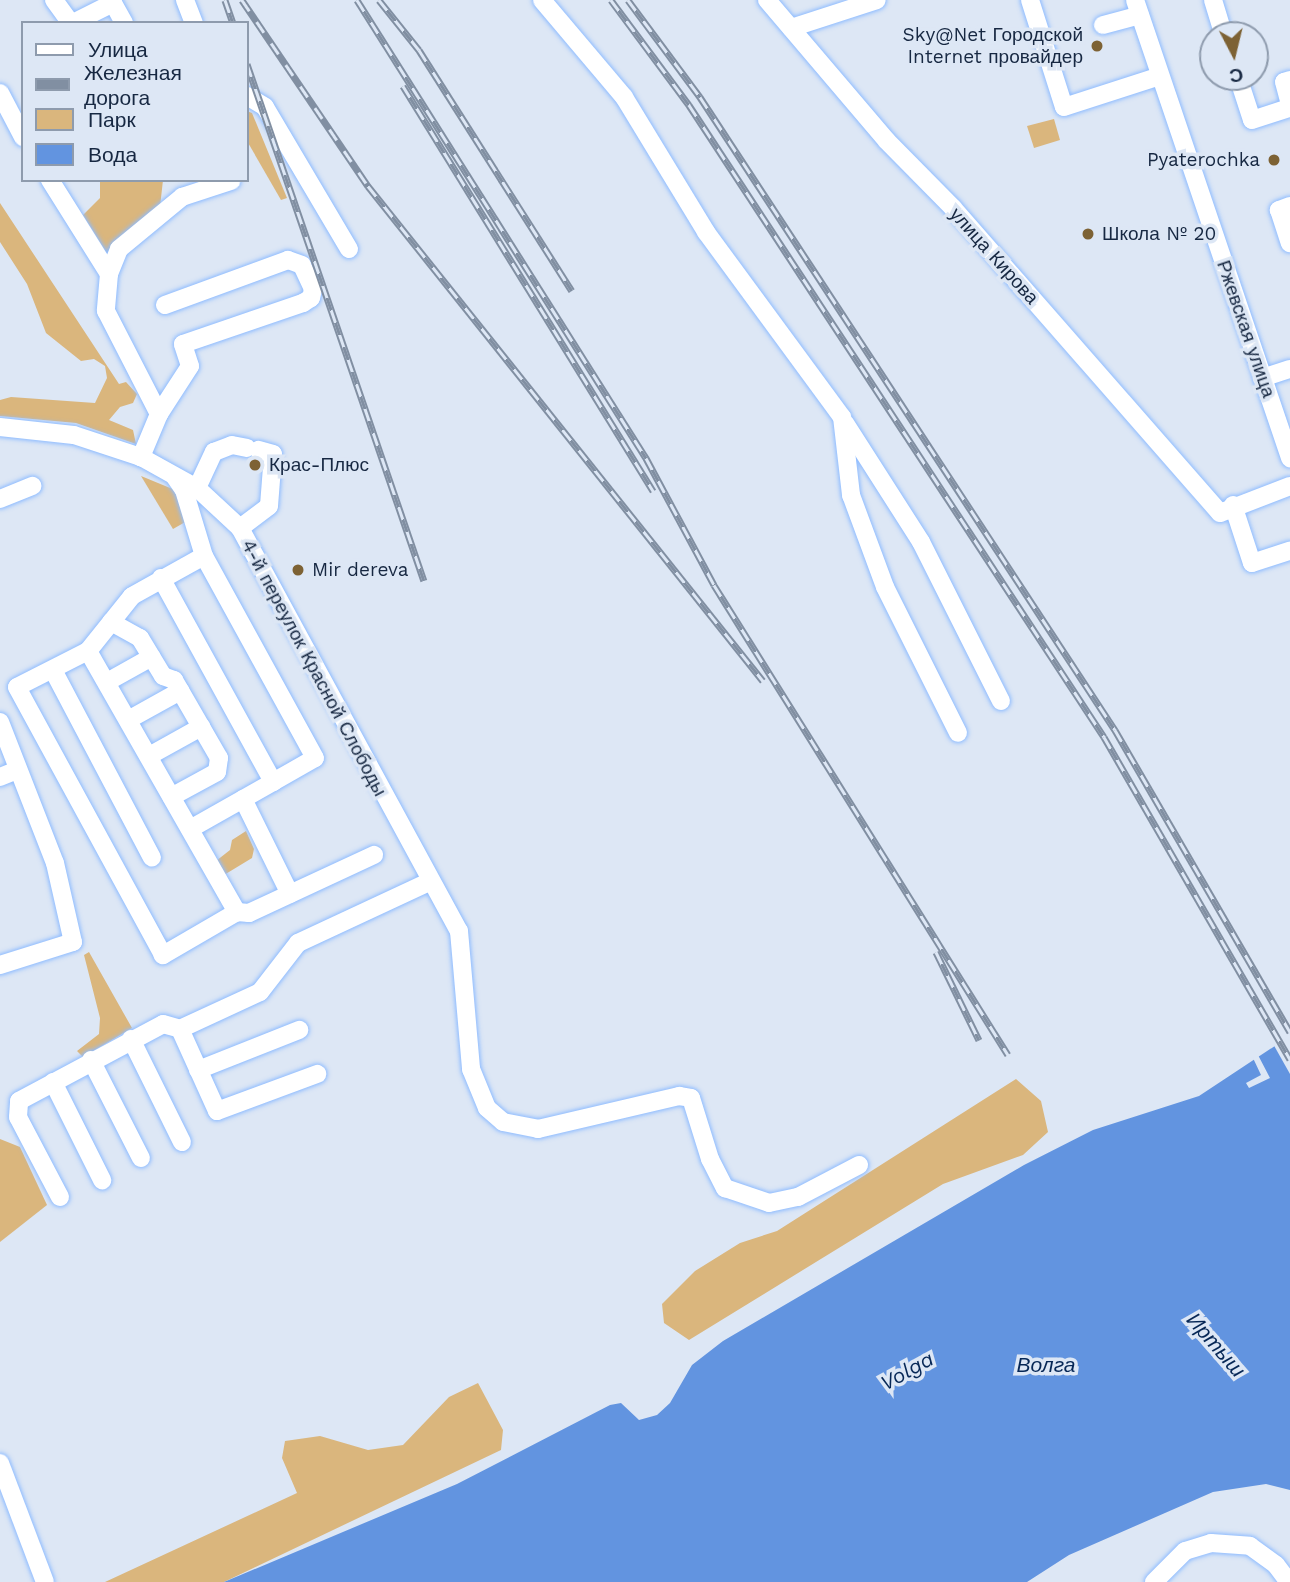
<!DOCTYPE html>
<meta charset="utf-8">
<style>
body{margin:0}
#map{position:relative;width:1290px;height:1582px;overflow:hidden;background:#dde7f5;font-family:"Work Sans",sans-serif}
div>[style]{position:absolute}
.green>*{inset:0;background:#dab67d}
.water>*{inset:0;background:#6294e0}
.pier>*{inset:0;background:#dde7f5}
.roads{filter:drop-shadow(0 0 2px #8fbcff) drop-shadow(0 0 2px #8fbcff)}
.minor>*{height:18px;margin:-9px;padding:0 9px;transform-origin:9px;border-radius:9px;background:#fff}
.rail>*{height:7px;margin-top:-3.5px;transform-origin:0;background:repeating-linear-gradient(90deg,#dde7f5 0 13px,#818fa2 0 26px);box-sizing:border-box;border-block:2px solid #818fa2}
.dots>*{width:19px;height:19px;translate:-50% -50%;box-sizing:border-box;border:4px solid #dde7f5;border-radius:50%}
span{translate:-50% -50%;white-space:nowrap;text-align:center;line-height:1.15;-webkit-text-stroke:7px #dde7f5;paint-order:stroke}
.poi-label{font-size:19px;color:#172842}
.right{translate:-100% -50%;text-align:right}
.left{translate:0 -50%;text-align:left}
.street-label{font-size:19px;color:#172842}
.water-label{font-size:21px;color:#062756;font-style:italic}
.legend{position:absolute;left:21px;top:21px;width:228px;height:161px;box-sizing:border-box;background:#dde7f5;border:2px solid #8e9bad;margin:0;padding:9px 12px;list-style:none;font-size:21px;color:#172842}
.legend li{display:flex;align-items:center;gap:14px;height:35px}
.legend b{width:35px;border:2px solid #8e9bad}
.north{position:absolute;left:1199px;top:21px;width:70px;height:70px;box-sizing:border-box;background:#dde7f5;border:2px solid #8e9bad;border-radius:50%;rotate:173deg;font-size:19px;font-weight:700;line-height:28px;text-align:center;color:#172842}
.north::after{content:'';display:block;margin:auto;width:24px;height:32px;background:#7d6234;clip-path:polygon(50% 0,100% 100%,50% 72%,0 100%)}
</style>
<div id="map">
<div class="green">
<div style="clip-path:polygon(247px 111px,252px 113px,287px 198px,281px 200px,247px 141px)"></div>
<div style="clip-path:polygon(1054px 119px,1060px 140px,1034px 148px,1027px 126px)"></div>
<div style="clip-path:polygon(100px 180px,163px 180px,160px 207px,108px 255px,83px 215px,100px 198px)"></div>
<div style="clip-path:polygon(0 203px,119px 384px,126px 382px,137px 394px,133px 403px,120px 407px,109px 420px,133px 430px,136px 444px,76px 423px,0 416px,0 400px,11px 397px,95px 403px,107px 378px,105px 366px,94px 359px,81px 361px,46px 333px,27px 284px,0 242px)"></div>
<div style="clip-path:polygon(141px 476px,175px 490px,187px 521px,173px 529px)"></div>
<div style="clip-path:polygon(246px 831px,254px 849px,252px 858px,224px 875px,216px 861px,230px 850px,232px 840px)"></div>
<div style="clip-path:polygon(89px 952px,132px 1028px,83px 1057px,77px 1051px,99px 1034px,100px 1018px,84px 955px)"></div>
<div style="clip-path:polygon(1016px 1079px,1041px 1101px,1048px 1132px,1023px 1155px,943px 1184px,689px 1340px,664px 1323px,662px 1304px,695px 1271px,740px 1243px,777px 1231px)"></div>
<div style="clip-path:polygon(0 1139px,20px 1147px,47px 1205px,0 1242px)"></div>
<div style="clip-path:polygon(478px 1383px,503px 1430px,501px 1450px,224px 1582px,105px 1582px,297px 1493px,282px 1458px,285px 1441px,320px 1436px,368px 1450px,403px 1445px,449px 1397px)"></div>
</div>
<div class="water">
<div style="clip-path:polygon(1290px 1036px,1290px 1490px,1266px 1484px,1213px 1492px,1069px 1555px,1027px 1582px,224px 1582px,457px 1484px,610px 1405px,621px 1403px,639px 1420px,657px 1415px,670px 1403px,692px 1365px,723px 1341px,1024px 1165px,1093px 1130px,1199px 1096px)"></div>
</div>
<div class="pier">
<div style="clip-path:polygon(1290px 1032px,1290px 1074px,1272px 1042px)"></div>
<div style="clip-path:polygon(1258px 1055px,1270px 1078px,1249px 1088px,1246px 1083px,1261px 1075px,1253px 1058px)"></div>
</div>
<div class="roads">
<div class="minor">
<div style="left:54px;top:0;width:29px;rotate:54deg"></div>
<div style="left:185px;top:0;width:25px;rotate:69deg"></div>
<div style="left:542px;top:0;width:127px;rotate:49.8deg"></div>
<div style="left:624px;top:97px;width:158px;rotate:58.7deg"></div>
<div style="left:706px;top:232px;width:230px;rotate:53.7deg"></div>
<div style="left:842px;top:417px;width:79px;rotate:83.4deg"></div>
<div style="left:851px;top:495px;width:98px;rotate:69.7deg"></div>
<div style="left:885px;top:587px;width:163px;rotate:63.4deg"></div>
<div style="left:767px;top:0;width:185px;rotate:49.6deg"></div>
<div style="left:887px;top:141px;width:94px;rotate:45.4deg"></div>
<div style="left:953px;top:208px;width:405px;rotate:48.8deg"></div>
<div style="left:1220px;top:513px;width:75px;rotate:-21.1deg"></div>
<div style="left:1030px;top:0;width:112px;rotate:72.4deg"></div>
<div style="left:1064px;top:107px;width:101px;rotate:-17.9deg"></div>
<div style="left:1135px;top:0;width:484px;rotate:71.3deg"></div>
<div style="left:1213px;top:0;width:37px;rotate:73deg"></div>
<div style="left:73px;top:23px;width:45px;rotate:-26.6deg"></div>
<div style="left:113px;top:3px;width:23px;rotate:61deg"></div>
<div style="left:1103px;top:25px;width:38px;rotate:-15deg"></div>
<div style="left:791px;top:28px;width:90px;rotate:-18deg"></div>
<div style="left:1238px;top:77px;width:45px;rotate:72deg"></div>
<div style="left:1252px;top:120px;width:40px;rotate:-18deg"></div>
<div style="left:1290px;top:80px;width:6px;rotate:162deg"></div>
<div style="left:1284px;top:82px;width:24px;rotate:75deg"></div>
<div style="left:0;top:93px;width:50px;rotate:62.4deg"></div>
<div style="left:247px;top:96px;width:21px;rotate:31deg"></div>
<div style="left:265px;top:107px;width:165px;rotate:59.4deg"></div>
<div style="left:50px;top:180px;width:111px;rotate:57.9deg"></div>
<div style="left:109px;top:274px;width:37px;rotate:95deg"></div>
<div style="left:106px;top:311px;width:116px;rotate:62.8deg"></div>
<div style="left:159px;top:414px;width:47px;rotate:112.7deg"></div>
<div style="left:1290px;top:206px;width:12px;rotate:160deg"></div>
<div style="left:1279px;top:210px;width:35px;rotate:72deg"></div>
<div style="left:109px;top:274px;width:27px;rotate:-68deg"></div>
<div style="left:119px;top:249px;width:82px;rotate:-39.5deg"></div>
<div style="left:182px;top:197px;width:52px;rotate:-18.1deg"></div>
<div style="left:1262px;top:378px;width:29px;rotate:-18deg"></div>
<div style="left:159px;top:414px;width:57px;rotate:-57.1deg"></div>
<div style="left:190px;top:366px;width:23px;rotate:-108deg"></div>
<div style="left:183px;top:344px;width:127px;rotate:-18.9deg"></div>
<div style="left:303px;top:303px;width:9px;rotate:-32deg"></div>
<div style="left:311px;top:298px;width:9px;rotate:-77deg"></div>
<div style="left:313px;top:289px;width:26px;rotate:-115deg"></div>
<div style="left:302px;top:265px;width:15px;rotate:-160deg"></div>
<div style="left:288px;top:260px;width:131px;rotate:159.9deg"></div>
<div style="left:845px;top:423px;width:141px;rotate:57.4deg"></div>
<div style="left:921px;top:542px;width:178px;rotate:63.3deg"></div>
<div style="left:0;top:427px;width:74px;rotate:6.2deg"></div>
<div style="left:74px;top:435px;width:71px;rotate:18.2deg"></div>
<div style="left:141px;top:457px;width:64px;rotate:29deg"></div>
<div style="left:197px;top:488px;width:59px;rotate:42.9deg"></div>
<div style="left:240px;top:528px;width:459px;rotate:61.5deg"></div>
<div style="left:459px;top:931px;width:139px;rotate:85deg"></div>
<div style="left:471px;top:1069px;width:42px;rotate:67.7deg"></div>
<div style="left:487px;top:1108px;width:21px;rotate:41deg"></div>
<div style="left:503px;top:1122px;width:36px;rotate:11deg"></div>
<div style="left:538px;top:1129px;width:145px;rotate:-13.2deg"></div>
<div style="left:679px;top:1096px;width:12px;rotate:9deg"></div>
<div style="left:691px;top:1098px;width:64px;rotate:72.7deg"></div>
<div style="left:710px;top:1159px;width:33px;rotate:63deg"></div>
<div style="left:725px;top:1188px;width:46px;rotate:18.8deg"></div>
<div style="left:769px;top:1203px;width:30px;rotate:-12deg"></div>
<div style="left:798px;top:1197px;width:69px;rotate:-27.7deg"></div>
<div style="left:197px;top:488px;width:40px;rotate:-65deg"></div>
<div style="left:214px;top:452px;width:19px;rotate:-21deg"></div>
<div style="left:232px;top:445px;width:15px;rotate:11deg"></div>
<div style="left:0;top:499px;width:35px;rotate:-22deg"></div>
<div style="left:1233px;top:505px;width:61px;rotate:71.9deg"></div>
<div style="left:1252px;top:563px;width:40px;rotate:-18deg"></div>
<div style="left:240px;top:528px;width:36px;rotate:-37deg"></div>
<div style="left:269px;top:506px;width:52px;rotate:-85.6deg"></div>
<div style="left:273px;top:454px;width:15px;rotate:-164deg"></div>
<div style="left:161px;top:578px;width:233px;rotate:61.2deg"></div>
<div style="left:273px;top:782px;width:48px;rotate:-29.7deg"></div>
<div style="left:315px;top:758px;width:230px;rotate:-118.8deg"></div>
<div style="left:204px;top:556px;width:69px;rotate:-106.9deg"></div>
<div style="left:184px;top:490px;width:16px;rotate:-125deg"></div>
<div style="left:111px;top:622px;width:33px;rotate:29deg"></div>
<div style="left:140px;top:638px;width:44px;rotate:58.8deg"></div>
<div style="left:163px;top:676px;width:12px;rotate:20deg"></div>
<div style="left:174px;top:680px;width:90px;rotate:60deg"></div>
<div style="left:219px;top:758px;width:14px;rotate:98deg"></div>
<div style="left:217px;top:772px;width:52px;rotate:151.5deg"></div>
<div style="left:88px;top:651px;width:301px;rotate:60.3deg"></div>
<div style="left:237px;top:912px;width:86px;rotate:149.8deg"></div>
<div style="left:163px;top:955px;width:305px;rotate:-118.6deg"></div>
<div style="left:17px;top:687px;width:80px;rotate:-26.9deg"></div>
<div style="left:88px;top:651px;width:70px;rotate:-51.3deg"></div>
<div style="left:132px;top:596px;width:82px;rotate:-29.1deg"></div>
<div style="left:53px;top:670px;width:212px;rotate:62.2deg"></div>
<div style="left:107px;top:682px;width:51px;rotate:-29.1deg"></div>
<div style="left:128px;top:720px;width:60px;rotate:-29.1deg"></div>
<div style="left:0;top:722px;width:151px;rotate:68.7deg"></div>
<div style="left:55px;top:863px;width:81px;rotate:77.2deg"></div>
<div style="left:73px;top:942px;width:77px;rotate:162.5deg"></div>
<div style="left:149px;top:756px;width:60px;rotate:-29.1deg"></div>
<div style="left:0;top:777px;width:18px;rotate:-22deg"></div>
<div style="left:243px;top:799px;width:106px;rotate:63.7deg"></div>
<div style="left:190px;top:829px;width:95px;rotate:-29.5deg"></div>
<div style="left:237px;top:912px;width:12px;rotate:5deg"></div>
<div style="left:249px;top:913px;width:138px;rotate:-24.9deg"></div>
<div style="left:180px;top:1029px;width:90px;rotate:65.7deg"></div>
<div style="left:217px;top:1111px;width:107px;rotate:-20.3deg"></div>
<div style="left:131px;top:1039px;width:115px;rotate:63.7deg"></div>
<div style="left:91px;top:1060px;width:110px;rotate:63deg"></div>
<div style="left:198px;top:1070px;width:109px;rotate:-21.6deg"></div>
<div style="left:53px;top:1082px;width:110px;rotate:63.4deg"></div>
<div style="left:60px;top:1197px;width:90px;rotate:-117.7deg"></div>
<div style="left:18px;top:1117px;width:16px;rotate:-86deg"></div>
<div style="left:19px;top:1101px;width:163px;rotate:-28.1deg"></div>
<div style="left:163px;top:1024px;width:18px;rotate:16deg"></div>
<div style="left:180px;top:1029px;width:88px;rotate:-24.8deg"></div>
<div style="left:260px;top:992px;width:62px;rotate:-52.2deg"></div>
<div style="left:298px;top:943px;width:145px;rotate:-25deg"></div>
<div style="left:0;top:1463px;width:127px;rotate:69.3deg"></div>
<div style="left:1154px;top:1582px;width:44px;rotate:-45deg"></div>
<div style="left:1185px;top:1551px;width:27px;rotate:-17deg"></div>
<div style="left:1211px;top:1543px;width:39px;rotate:4deg"></div>
<div style="left:1250px;top:1546px;width:32px;rotate:36deg"></div>
<div style="left:1276px;top:1565px;width:21px;rotate:53deg"></div>
</div>
</div>
<div class="rail">
<div style="left:225px;top:0;width:24px;rotate:71deg"></div>
<div style="left:242px;top:0;width:225px;rotate:55.9deg"></div>
<div style="left:368px;top:186px;width:633px;rotate:51.41deg"></div>
<div style="left:357px;top:0;width:542px;rotate:57.75deg"></div>
<div style="left:646px;top:458px;width:144px;rotate:61.8deg"></div>
<div style="left:714px;top:585px;width:554px;rotate:57.97deg"></div>
<div style="left:379px;top:0;width:64px;rotate:51.3deg"></div>
<div style="left:419px;top:50px;width:285px;rotate:57.6deg"></div>
<div style="left:611px;top:0;width:131px;rotate:53.4deg"></div>
<div style="left:689px;top:105px;width:756px;rotate:56.71deg"></div>
<div style="left:1104px;top:737px;width:372px;rotate:60deg"></div>
<div style="left:628px;top:0;width:121px;rotate:53.4deg"></div>
<div style="left:700px;top:97px;width:757px;rotate:56.75deg"></div>
<div style="left:1115px;top:730px;width:349px;rotate:59.9deg"></div>
<div style="left:247px;top:64px;width:546px;rotate:71.1deg"></div>
<div style="left:403px;top:86px;width:476px;rotate:58.3deg"></div>
<div style="left:936px;top:952px;width:98px;rotate:64deg"></div>
</div>
<div class="dots">
<div style="left:1097px;top:46px;background:#7d6234"></div>
<div style="left:1274px;top:160px;background:#7d6234"></div>
<div style="left:1088px;top:234px;background:#7d6234"></div>
<div style="left:255px;top:465px;background:#7d6234"></div>
<div style="left:298px;top:570px;background:#7d6234"></div>
</div>
<div class="poi-label">
<span class="right" style="left:1083px;top:46px">Sky@Net Городской<br>Internet провайдер</span>
<span class="right" style="left:1260px;top:160px">Pyaterochka</span>
<span class="left" style="left:1102px;top:234px">Школа № 20</span>
<span class="left" style="left:269px;top:465px">Крас-Плюс</span>
<span class="left" style="left:312px;top:570px">Mir dereva</span>
</div>
<div class="street-label">
<span style="left:994px;top:256px;rotate:48deg">улица Кирова</span>
<span style="left:1246px;top:329px;rotate:71deg">Ржевская улица</span>
<span style="left:314px;top:668px;rotate:62deg">4-й переулок Красной Слободы</span>
</div>
<div class="water-label">
<span style="left:1216px;top:1345px;rotate:49deg">Иртыш</span>
<span style="left:1046px;top:1365px">Волга</span>
<span style="left:907px;top:1371px;rotate:-29deg">Volga</span>
</div>
<ul class="legend">
<li><b style="height:9px;background:#fff"></b>Улица</li>
<li><b style="height:9px;background:#818fa2"></b>Железная дорога</li>
<li><b style="height:19px;background:#dab67d"></b>Парк</li>
<li><b style="height:19px;background:#6294e0"></b>Вода</li>
</ul>
<div class="north">С</div>
</div>
